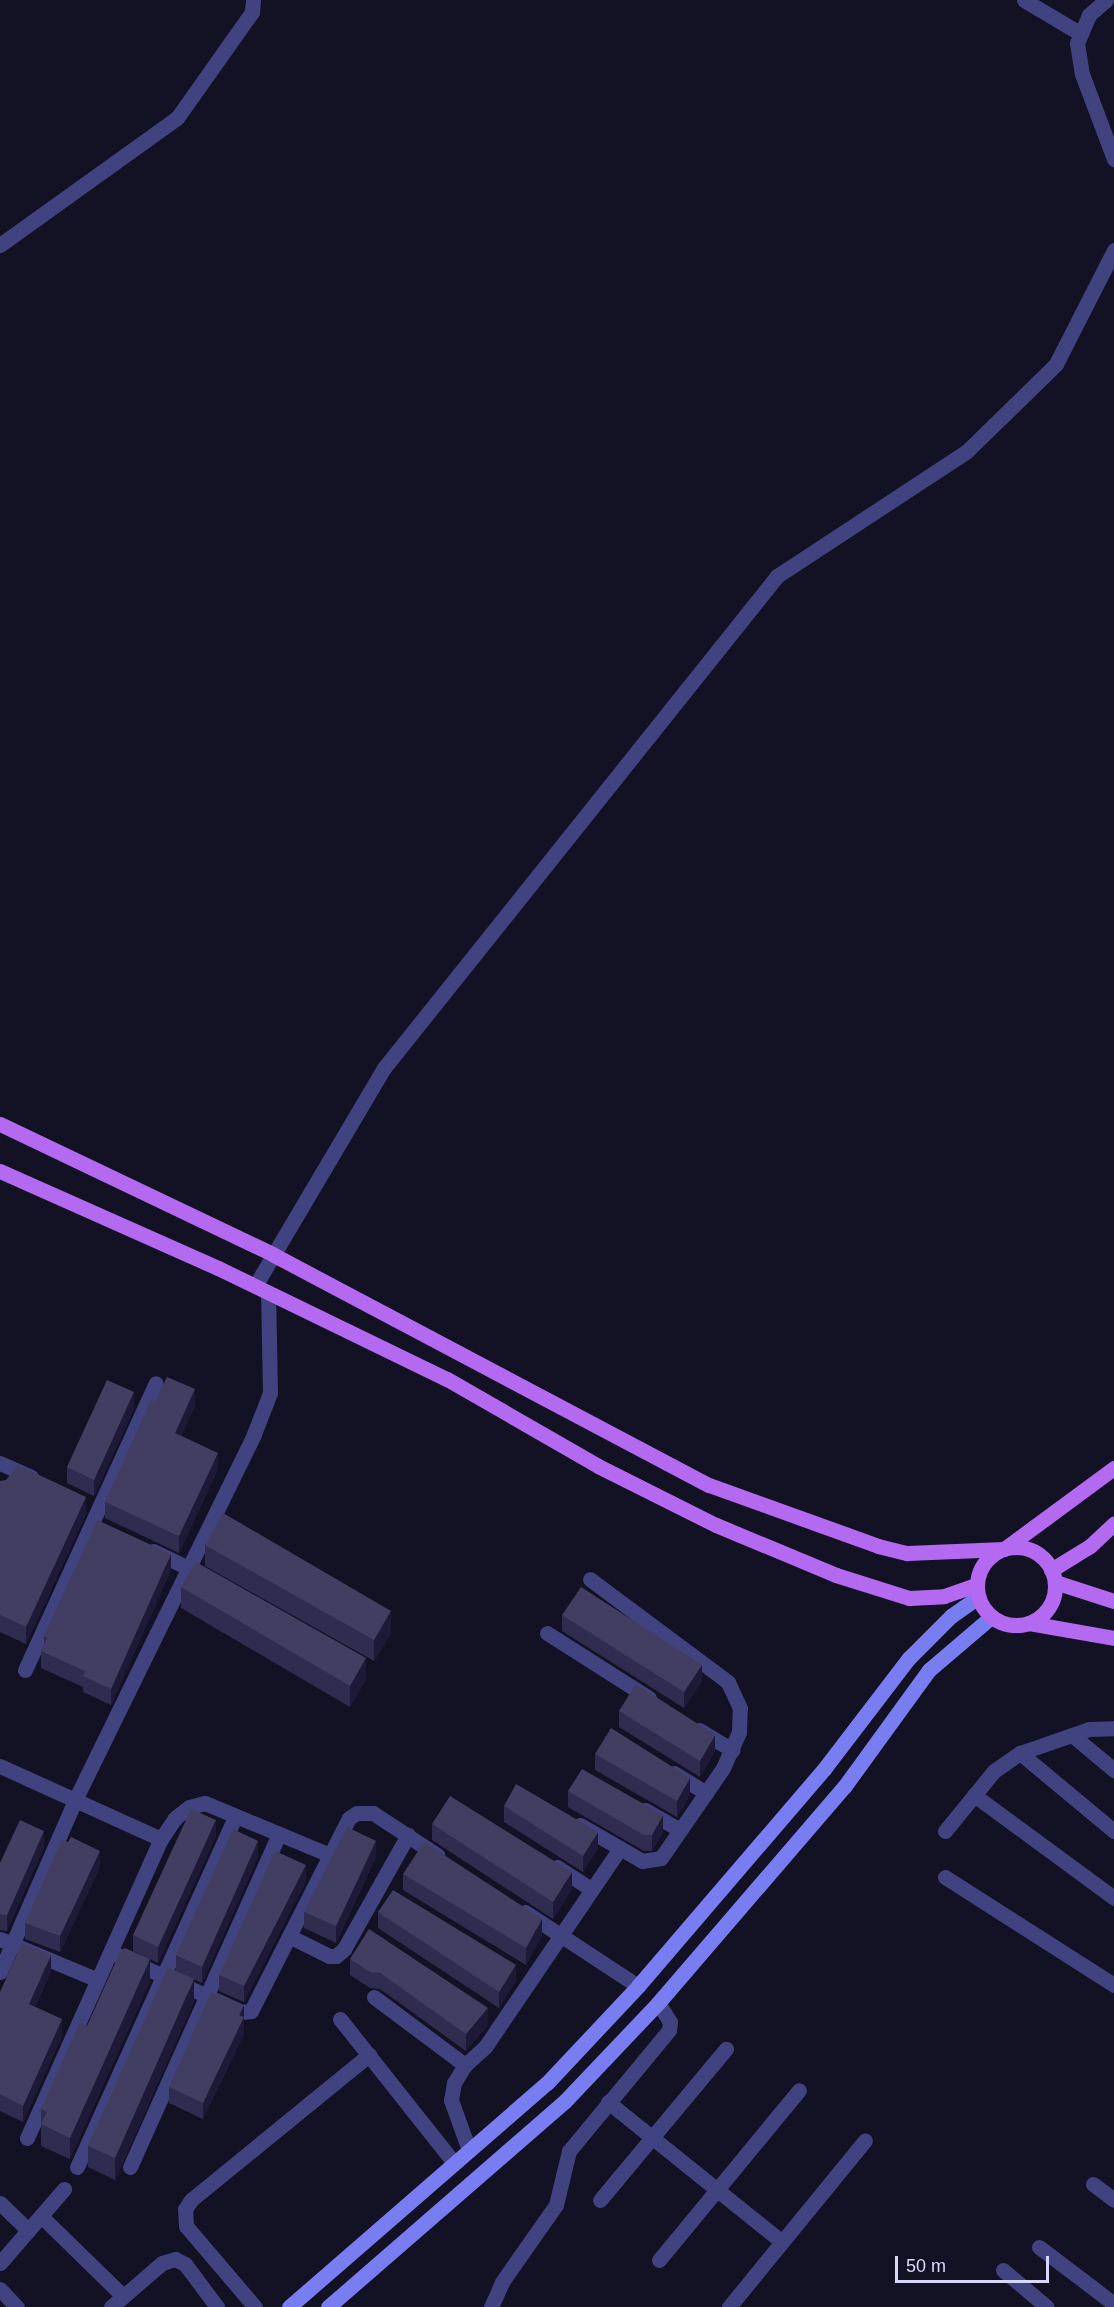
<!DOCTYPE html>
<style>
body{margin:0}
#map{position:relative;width:1114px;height:2307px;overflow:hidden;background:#131124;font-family:Helvetica,sans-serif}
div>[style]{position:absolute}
.street>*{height:15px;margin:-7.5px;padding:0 7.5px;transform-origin:7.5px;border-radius:7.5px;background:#40437f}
.secondary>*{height:15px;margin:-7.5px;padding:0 7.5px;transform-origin:7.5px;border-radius:7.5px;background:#787ef2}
.primary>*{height:15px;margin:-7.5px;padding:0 7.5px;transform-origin:7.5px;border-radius:7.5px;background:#b469f1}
.primary>.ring{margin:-7.5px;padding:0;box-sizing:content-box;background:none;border:15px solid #b469f1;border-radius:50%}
.wall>*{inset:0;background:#302c50}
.shaded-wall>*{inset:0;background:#1d1937}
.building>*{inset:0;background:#423e62}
span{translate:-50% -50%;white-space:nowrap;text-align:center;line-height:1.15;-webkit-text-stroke:6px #131124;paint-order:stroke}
.scale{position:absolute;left:895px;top:2256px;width:154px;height:27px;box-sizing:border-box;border:3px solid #d9d8fb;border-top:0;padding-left:8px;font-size:18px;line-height:21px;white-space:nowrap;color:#d9d8fb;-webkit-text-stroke:4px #131124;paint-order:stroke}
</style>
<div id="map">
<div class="street">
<div style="left:1024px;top:0;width:66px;rotate:30.8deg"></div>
<div style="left:1106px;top:0;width:23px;rotate:139deg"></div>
<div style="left:1089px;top:15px;width:30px;rotate:113deg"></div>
<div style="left:1077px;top:43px;width:31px;rotate:81deg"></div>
<div style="left:1082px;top:74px;width:91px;rotate:69.4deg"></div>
<div style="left:0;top:245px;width:218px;rotate:-35.7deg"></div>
<div style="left:177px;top:118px;width:130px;rotate:-54.7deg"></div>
<div style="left:252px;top:12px;width:12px;rotate:-85deg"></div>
<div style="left:255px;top:1286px;width:253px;rotate:-59.4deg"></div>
<div style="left:384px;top:1068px;width:630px;rotate:-51.38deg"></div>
<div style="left:777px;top:576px;width:227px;rotate:-33.3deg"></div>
<div style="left:967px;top:451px;width:124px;rotate:-44.3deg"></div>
<div style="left:1056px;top:364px;width:128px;rotate:-63deg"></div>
<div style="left:0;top:1463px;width:34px;rotate:24deg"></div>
<div style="left:153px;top:1551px;width:51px;rotate:25.6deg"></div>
<div style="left:547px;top:1633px;width:121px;rotate:32.5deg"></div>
<div style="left:25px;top:1670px;width:315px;rotate:-65.5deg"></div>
<div style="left:699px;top:1730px;width:39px;rotate:31deg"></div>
<div style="left:1072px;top:1735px;width:55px;rotate:39.8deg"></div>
<div style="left:1020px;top:1753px;width:122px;rotate:39.7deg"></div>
<div style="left:0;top:1766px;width:177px;rotate:24.4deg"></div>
<div style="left:674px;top:1773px;width:38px;rotate:32deg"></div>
<div style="left:974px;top:1795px;width:174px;rotate:36.3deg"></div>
<div style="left:645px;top:1810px;width:40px;rotate:29.7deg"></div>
<div style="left:580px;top:1825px;width:72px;rotate:30.1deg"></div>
<div style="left:642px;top:1861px;width:19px;rotate:-9deg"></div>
<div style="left:661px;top:1858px;width:109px;rotate:-55.4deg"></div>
<div style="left:723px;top:1768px;width:39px;rotate:-66deg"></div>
<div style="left:739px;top:1732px;width:24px;rotate:-88deg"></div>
<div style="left:740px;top:1708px;width:29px;rotate:-115deg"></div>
<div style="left:728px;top:1682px;width:172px;rotate:-143.3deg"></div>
<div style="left:945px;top:1831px;width:77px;rotate:-50.8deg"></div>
<div style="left:994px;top:1771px;width:32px;rotate:-35deg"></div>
<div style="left:1020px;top:1753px;width:73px;rotate:-19.2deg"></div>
<div style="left:1089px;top:1729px;width:25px;rotate:-2deg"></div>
<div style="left:557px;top:1867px;width:40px;rotate:32.9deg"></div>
<div style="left:945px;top:1877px;width:201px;rotate:32.6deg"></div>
<div style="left:525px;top:1912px;width:135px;rotate:33.2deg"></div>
<div style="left:291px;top:1937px;width:42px;rotate:26.6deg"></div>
<div style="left:329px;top:1956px;width:7px"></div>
<div style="left:336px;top:1956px;width:11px;rotate:-41deg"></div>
<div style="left:344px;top:1949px;width:131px;rotate:-60.7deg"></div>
<div style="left:0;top:1939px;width:106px;rotate:22.7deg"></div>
<div style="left:111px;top:1952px;width:144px;rotate:24.6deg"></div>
<div style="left:242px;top:2012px;width:9px;rotate:-6deg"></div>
<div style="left:251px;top:2011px;width:216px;rotate:-63.1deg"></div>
<div style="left:349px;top:1818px;width:9px;rotate:-32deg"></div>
<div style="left:357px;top:1813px;width:16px"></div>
<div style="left:373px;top:1813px;width:77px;rotate:33.3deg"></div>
<div style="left:0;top:1972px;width:188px;rotate:-66.4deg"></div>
<div style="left:75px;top:1800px;width:407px;rotate:-63.9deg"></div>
<div style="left:254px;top:1434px;width:44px;rotate:-68.7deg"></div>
<div style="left:270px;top:1393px;width:100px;rotate:-91.1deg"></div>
<div style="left:374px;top:1997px;width:114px;rotate:36.8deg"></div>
<div style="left:340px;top:2019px;width:184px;rotate:51.6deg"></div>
<div style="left:608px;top:2102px;width:223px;rotate:38.8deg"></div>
<div style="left:27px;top:2138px;width:328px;rotate:-65.9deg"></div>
<div style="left:161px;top:1839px;width:25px;rotate:-56deg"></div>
<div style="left:175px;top:1818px;width:18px;rotate:-38deg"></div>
<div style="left:189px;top:1807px;width:16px;rotate:-14deg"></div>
<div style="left:205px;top:1803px;width:135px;rotate:22.6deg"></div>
<div style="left:469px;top:2150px;width:53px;rotate:-109.8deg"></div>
<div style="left:451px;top:2100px;width:17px;rotate:-80deg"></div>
<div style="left:454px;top:2083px;width:21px;rotate:-59deg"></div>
<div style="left:465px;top:2065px;width:27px;rotate:-42deg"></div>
<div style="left:485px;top:2047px;width:238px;rotate:-55.8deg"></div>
<div style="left:77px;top:2167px;width:384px;rotate:-65.7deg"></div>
<div style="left:130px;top:2167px;width:365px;rotate:-65.9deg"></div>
<div style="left:1093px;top:2184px;width:26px;rotate:37deg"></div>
<div style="left:600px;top:2200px;width:197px;rotate:-50.2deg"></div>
<div style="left:0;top:2203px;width:39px;rotate:44deg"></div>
<div style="left:41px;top:2216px;width:115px;rotate:44.3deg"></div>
<div style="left:1039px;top:2247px;width:94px;rotate:37.2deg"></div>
<div style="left:659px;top:2260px;width:220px;rotate:-50.5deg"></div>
<div style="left:0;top:2263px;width:98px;rotate:-49.1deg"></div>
<div style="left:1003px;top:2270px;width:57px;rotate:40.1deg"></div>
<div style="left:0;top:2289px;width:25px;rotate:47deg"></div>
<div style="left:111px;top:2307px;width:67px;rotate:-40.8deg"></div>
<div style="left:162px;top:2263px;width:14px;rotate:-17deg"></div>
<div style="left:175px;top:2259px;width:11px;rotate:27deg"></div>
<div style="left:185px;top:2264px;width:54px;rotate:53.3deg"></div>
<div style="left:255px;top:2307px;width:106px;rotate:-130.4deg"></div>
<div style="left:186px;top:2226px;width:17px;rotate:-93deg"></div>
<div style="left:185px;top:2209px;width:11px;rotate:-56deg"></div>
<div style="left:191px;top:2200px;width:230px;rotate:-39.2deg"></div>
<div style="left:491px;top:2307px;width:27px;rotate:-66deg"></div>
<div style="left:502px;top:2282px;width:94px;rotate:-55deg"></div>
<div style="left:556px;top:2205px;width:56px;rotate:-76.5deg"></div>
<div style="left:569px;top:2151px;width:157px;rotate:-50.4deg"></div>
<div style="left:669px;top:2030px;width:8px;rotate:-83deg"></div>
<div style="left:670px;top:2022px;width:22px;rotate:-122deg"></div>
<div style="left:729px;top:2307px;width:215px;rotate:-50.8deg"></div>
</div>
<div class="secondary">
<div style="left:289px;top:2307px;width:342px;rotate:-41deg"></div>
<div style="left:547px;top:2083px;width:133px;rotate:-46.8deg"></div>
<div style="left:638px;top:1986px;width:286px;rotate:-49.4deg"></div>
<div style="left:824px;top:1769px;width:140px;rotate:-52.6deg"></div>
<div style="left:909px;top:1658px;width:59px;rotate:-45deg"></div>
<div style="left:951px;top:1616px;width:33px;rotate:-35deg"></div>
<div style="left:328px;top:2307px;width:314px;rotate:-41deg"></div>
<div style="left:565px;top:2101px;width:135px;rotate:-46.5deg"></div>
<div style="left:658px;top:2003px;width:285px;rotate:-49.3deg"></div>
<div style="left:844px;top:1787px;width:145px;rotate:-54deg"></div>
<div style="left:929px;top:1670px;width:82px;rotate:-40.5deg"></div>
</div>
<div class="primary">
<div style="left:0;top:1124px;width:301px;rotate:25.5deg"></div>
<div style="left:272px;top:1254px;width:494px;rotate:27.9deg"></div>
<div style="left:709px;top:1485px;width:180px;rotate:19.8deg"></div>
<div style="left:878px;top:1546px;width:30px;rotate:14deg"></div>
<div style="left:907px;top:1553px;width:97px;rotate:-2.4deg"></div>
<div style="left:1004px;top:1549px;width:137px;rotate:-36.4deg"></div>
<div style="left:0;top:1171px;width:239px;rotate:24deg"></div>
<div style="left:218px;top:1268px;width:254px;rotate:25.9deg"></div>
<div style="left:447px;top:1379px;width:174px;rotate:29.9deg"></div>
<div style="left:598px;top:1466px;width:132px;rotate:26.6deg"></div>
<div style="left:716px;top:1525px;width:130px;rotate:22.6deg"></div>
<div style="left:836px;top:1575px;width:77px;rotate:17.5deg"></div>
<div style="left:909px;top:1598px;width:35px;rotate:-3deg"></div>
<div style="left:944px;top:1596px;width:34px;rotate:-19deg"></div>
<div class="ring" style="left:977px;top:1547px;width:63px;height:63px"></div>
<div style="left:1051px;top:1570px;width:46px;rotate:-31.6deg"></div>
<div style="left:1090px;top:1546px;width:33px;rotate:-43deg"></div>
<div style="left:1055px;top:1582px;width:62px;rotate:17.9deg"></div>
<div style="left:1029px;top:1623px;width:86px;rotate:10deg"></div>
</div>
<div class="wall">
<div style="clip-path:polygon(155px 1402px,195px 1406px,181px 1435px,218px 1469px,179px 1553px,105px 1518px,105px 1502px)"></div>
<div style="clip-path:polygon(134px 1409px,94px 1496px,67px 1483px,67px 1467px)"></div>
<div style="clip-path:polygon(0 1481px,86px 1514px,26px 1644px,0 1632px)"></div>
<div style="clip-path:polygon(205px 1545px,391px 1633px,374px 1661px,205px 1566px)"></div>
<div style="clip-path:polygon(171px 1570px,111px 1705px,83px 1692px,83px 1687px,41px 1668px,41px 1651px,44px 1645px,44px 1636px)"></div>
<div style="clip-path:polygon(181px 1587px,366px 1679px,350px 1707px,181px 1608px)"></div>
<div style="clip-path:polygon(562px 1615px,702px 1681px,684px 1708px,562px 1631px)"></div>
<div style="clip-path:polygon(619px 1711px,715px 1751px,700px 1777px,619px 1727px)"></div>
<div style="clip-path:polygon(595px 1754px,690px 1795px,677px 1817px,595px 1770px)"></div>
<div style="clip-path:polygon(568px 1791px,663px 1832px,652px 1851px,644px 1851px,568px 1807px)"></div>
<div style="clip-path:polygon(504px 1806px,598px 1848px,583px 1872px,504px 1822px)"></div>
<div style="clip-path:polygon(432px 1824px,572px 1889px,553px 1919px,432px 1840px)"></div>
<div style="clip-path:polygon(216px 1836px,158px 1963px,133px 1951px,133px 1935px)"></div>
<div style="clip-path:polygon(44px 1847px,7px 1931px,0 1930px,0 1863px)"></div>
<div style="clip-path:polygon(258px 1857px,202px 1983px,176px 1971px,176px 1955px)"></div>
<div style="clip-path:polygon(376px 1857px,336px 1943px,304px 1928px,304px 1912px)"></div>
<div style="clip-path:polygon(100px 1867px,60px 1952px,25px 1939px,25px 1923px)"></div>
<div style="clip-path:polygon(403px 1874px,542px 1935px,526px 1965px,403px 1890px)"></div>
<div style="clip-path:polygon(306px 1881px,244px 2002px,219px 1991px,219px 1975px)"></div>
<div style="clip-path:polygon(378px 1912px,516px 1981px,499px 2008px,378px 1928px)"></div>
<div style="clip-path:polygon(350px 1959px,488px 2025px,466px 2051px,380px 1989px,370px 1988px,350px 1975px)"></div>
<div style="clip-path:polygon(51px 1971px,35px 2007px,62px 2036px,23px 2122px,0 2111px,0 1992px)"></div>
<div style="clip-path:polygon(150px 1981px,70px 2159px,41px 2146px,41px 2109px,87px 2026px)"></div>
<div style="clip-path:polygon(194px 2001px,115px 2180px,88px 2167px,88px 2146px)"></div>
<div style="clip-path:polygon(244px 2005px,244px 2034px,203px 2119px,169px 2103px,169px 2087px)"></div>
</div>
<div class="shaded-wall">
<div style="clip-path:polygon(195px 1389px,195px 1406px,175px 1449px,175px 1433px)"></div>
<div style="clip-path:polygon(134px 1392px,134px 1409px,94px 1496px,94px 1480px)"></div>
<div style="clip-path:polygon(218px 1453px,218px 1469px,179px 1553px,179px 1536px)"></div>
<div style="clip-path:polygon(86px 1497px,86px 1514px,26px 1644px,26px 1627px)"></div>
<div style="clip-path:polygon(171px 1554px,171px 1570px,111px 1705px,111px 1689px)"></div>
<div style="clip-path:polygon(391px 1611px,391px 1633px,374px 1661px,374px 1640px)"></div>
<div style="clip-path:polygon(366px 1658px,366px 1679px,350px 1707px,350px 1686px)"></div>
<div style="clip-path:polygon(702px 1665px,702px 1681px,684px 1708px,684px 1692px)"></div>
<div style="clip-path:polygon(715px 1735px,715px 1751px,700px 1777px,700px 1761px)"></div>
<div style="clip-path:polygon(690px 1778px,690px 1795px,677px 1817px,677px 1801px)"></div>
<div style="clip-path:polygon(663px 1815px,663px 1832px,652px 1851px,652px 1835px)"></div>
<div style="clip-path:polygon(216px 1820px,216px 1836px,158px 1963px,158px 1947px)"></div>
<div style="clip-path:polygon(44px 1831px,44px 1847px,7px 1931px,7px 1915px)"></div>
<div style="clip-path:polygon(598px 1832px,598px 1848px,583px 1872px,583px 1856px)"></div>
<div style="clip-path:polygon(258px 1841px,258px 1857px,202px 1983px,202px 1967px)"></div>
<div style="clip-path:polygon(376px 1841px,376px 1857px,336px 1943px,336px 1926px)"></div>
<div style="clip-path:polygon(100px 1851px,100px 1867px,60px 1952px,60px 1936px)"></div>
<div style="clip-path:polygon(306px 1865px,306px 1881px,244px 2002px,244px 1986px)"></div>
<div style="clip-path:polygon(572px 1872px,572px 1889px,553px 1919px,553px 1902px)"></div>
<div style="clip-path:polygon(542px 1919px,542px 1935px,526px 1965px,526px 1948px)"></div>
<div style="clip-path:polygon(51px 1955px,51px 1971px,29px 2020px,29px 2004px)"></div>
<div style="clip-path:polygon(150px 1959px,150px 1981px,70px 2159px,70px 2138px)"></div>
<div style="clip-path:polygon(516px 1965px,516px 1981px,499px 2008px,499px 1992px)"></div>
<div style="clip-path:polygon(194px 1979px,194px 2001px,115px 2180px,115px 2158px)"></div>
<div style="clip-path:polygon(244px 2005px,244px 2034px,203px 2119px,203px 2103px)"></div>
<div style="clip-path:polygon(488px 2008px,488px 2025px,466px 2051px,466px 2034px)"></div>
<div style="clip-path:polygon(62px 2019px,62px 2036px,23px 2122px,23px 2106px)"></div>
</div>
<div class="building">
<div style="clip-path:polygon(167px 1377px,195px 1389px,175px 1433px,218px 1453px,179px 1536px,105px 1502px,151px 1400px,155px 1402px)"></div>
<div style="clip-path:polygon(107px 1380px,134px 1392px,94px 1480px,67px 1467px)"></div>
<div style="clip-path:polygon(18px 1465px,86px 1497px,26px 1627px,0 1615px,0 1481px,6px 1480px)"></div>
<div style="clip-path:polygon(223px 1513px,391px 1611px,374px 1640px,205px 1545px)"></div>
<div style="clip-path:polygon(97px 1520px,171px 1554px,111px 1689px,83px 1676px,85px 1671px,41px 1651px,47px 1638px,44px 1636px)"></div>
<div style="clip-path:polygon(196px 1562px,366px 1658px,350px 1686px,181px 1587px)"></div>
<div style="clip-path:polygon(581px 1587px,702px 1665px,684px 1692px,562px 1615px)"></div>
<div style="clip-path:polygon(636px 1684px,715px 1735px,700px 1761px,619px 1711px)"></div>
<div style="clip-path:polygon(611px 1728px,690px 1778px,677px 1801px,595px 1754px)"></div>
<div style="clip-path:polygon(582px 1769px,663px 1815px,652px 1835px,644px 1835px,568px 1791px)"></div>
<div style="clip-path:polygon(516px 1784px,598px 1832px,583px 1856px,504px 1806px)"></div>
<div style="clip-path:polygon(450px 1796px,572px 1872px,553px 1902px,432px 1824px)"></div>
<div style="clip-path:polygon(191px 1809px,216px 1820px,158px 1947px,133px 1935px)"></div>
<div style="clip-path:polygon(20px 1820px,44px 1831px,7px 1915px,0 1914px,0 1863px)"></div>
<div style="clip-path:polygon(347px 1827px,376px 1841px,336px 1926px,304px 1912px)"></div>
<div style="clip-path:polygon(233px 1829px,258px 1841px,202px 1967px,176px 1955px)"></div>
<div style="clip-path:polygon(71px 1837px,100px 1851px,60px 1936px,25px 1923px,62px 1839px,68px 1842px)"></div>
<div style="clip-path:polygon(424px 1842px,542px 1919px,526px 1948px,403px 1874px)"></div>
<div style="clip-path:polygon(275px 1851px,306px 1865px,244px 1986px,219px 1975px)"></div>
<div style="clip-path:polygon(393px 1890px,516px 1965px,499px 1992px,378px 1912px)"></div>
<div style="clip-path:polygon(369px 1929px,488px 2008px,466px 2034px,380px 1973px,370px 1972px,350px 1959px)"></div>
<div style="clip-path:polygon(22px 1943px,51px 1955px,29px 2004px,62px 2019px,23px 2106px,0 2094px,0 1992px)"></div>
<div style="clip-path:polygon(125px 1948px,150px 1959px,70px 2138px,41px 2124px,47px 2112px,41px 2109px,80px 2022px,87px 2026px,121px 1950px)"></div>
<div style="clip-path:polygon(168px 1967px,194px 1979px,115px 2158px,88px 2146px)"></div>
<div style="clip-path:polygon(211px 1992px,244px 2005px,239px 2015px,244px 2017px,203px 2103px,169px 2087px)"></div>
</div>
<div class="scale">50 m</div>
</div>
